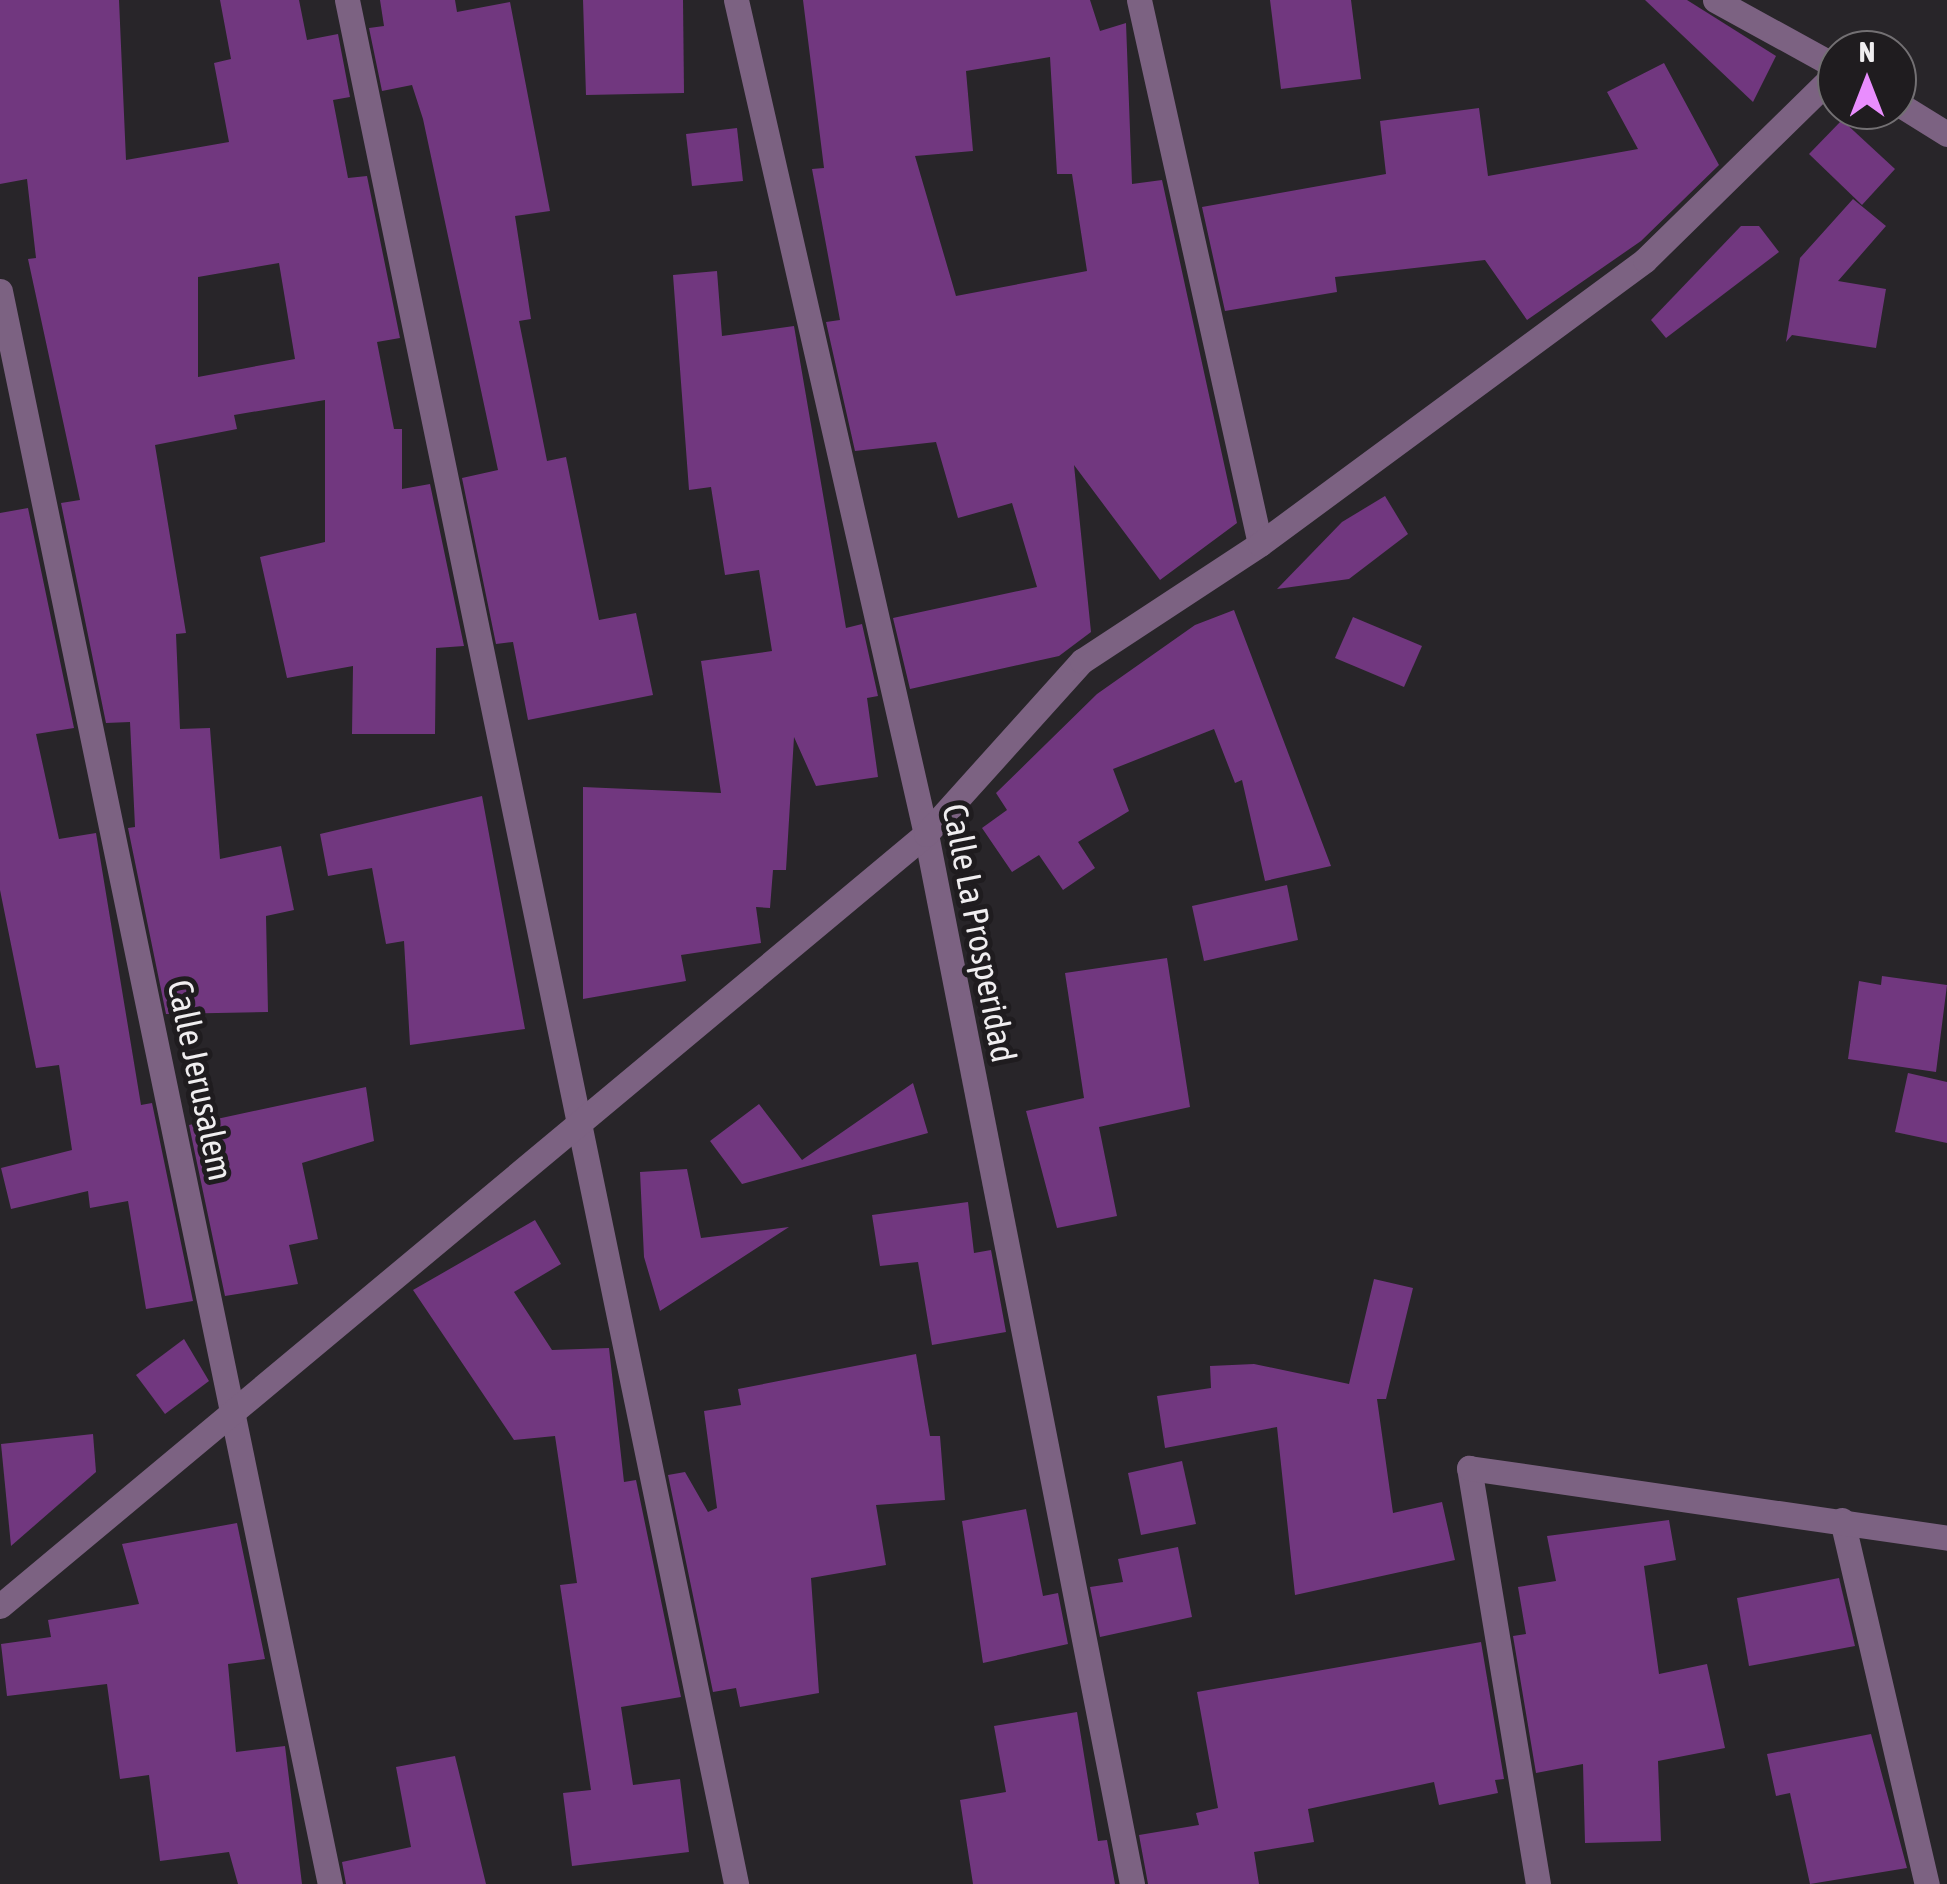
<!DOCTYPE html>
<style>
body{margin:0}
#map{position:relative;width:1947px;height:1884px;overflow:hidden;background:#282529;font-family:"Asap Condensed",sans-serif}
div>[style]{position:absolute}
.building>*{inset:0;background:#71377f}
.minor>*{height:25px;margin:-12.5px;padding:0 12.5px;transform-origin:12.5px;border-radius:12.5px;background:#7c6282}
span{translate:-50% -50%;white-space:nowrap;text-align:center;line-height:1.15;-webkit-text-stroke:10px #1f1c1f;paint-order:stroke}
.street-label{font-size:35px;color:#f0eef0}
.north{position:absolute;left:1817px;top:30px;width:100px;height:100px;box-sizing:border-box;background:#1f1c1f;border:2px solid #737073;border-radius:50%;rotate:0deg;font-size:28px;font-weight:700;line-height:40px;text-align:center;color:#f0eef0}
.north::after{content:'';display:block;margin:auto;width:35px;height:45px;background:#e98dfe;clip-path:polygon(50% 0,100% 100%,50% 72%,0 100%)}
</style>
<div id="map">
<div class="building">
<div style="clip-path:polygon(evenodd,0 0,119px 0,126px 160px,229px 142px,214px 63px,231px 59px,220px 0,299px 0,307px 40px,338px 34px,350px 97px,333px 100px,348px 178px,367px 176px,400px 338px,377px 342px,394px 429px,402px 429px,402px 489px,430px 484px,464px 646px,436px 648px,435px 734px,352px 734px,353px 666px,287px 678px,260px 557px,325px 542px,325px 400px,234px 415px,237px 429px,155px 445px,186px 633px,176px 634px,180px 729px,210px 728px,220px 859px,281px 846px,294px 910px,266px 916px,268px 1012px,166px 1014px,128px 828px,135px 827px,130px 722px,106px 723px,61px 503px,80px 500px,28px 259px,36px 258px,27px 179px,0 184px,0 0,279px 263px,295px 359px,198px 377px,198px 277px,279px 263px)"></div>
<div style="clip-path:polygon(380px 0,455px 0,457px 12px,510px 2px,550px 211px,515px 216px,531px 319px,519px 321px,547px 461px,566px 457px,599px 620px,636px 613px,653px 695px,528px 720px,513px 642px,496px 644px,462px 478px,498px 470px,423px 119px,412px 85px,382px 91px,369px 28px,384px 26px)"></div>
<div style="clip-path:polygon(583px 0,683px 0,684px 93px,586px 95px)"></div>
<div style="clip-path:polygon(evenodd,803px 0,1090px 0,1100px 31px,1126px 23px,1132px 184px,1162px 180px,1237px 523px,1160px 580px,1074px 465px,1091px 632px,1059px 656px,910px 689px,893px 618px,1037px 587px,1012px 503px,958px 518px,936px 442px,855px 451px,826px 322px,840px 320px,812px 169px,824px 168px,803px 0,1050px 57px,1057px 174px,1072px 174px,1087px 271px,956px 296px,915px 156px,973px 151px,966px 71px,1050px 57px)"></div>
<div style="clip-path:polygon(1270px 0,1351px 0,1361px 79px,1281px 89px)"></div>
<div style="clip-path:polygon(1645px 0,1687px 0,1776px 56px,1753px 102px)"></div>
<div style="clip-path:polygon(1664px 63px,1719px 165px,1641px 241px,1527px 320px,1485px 260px,1335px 277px,1337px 292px,1225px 311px,1202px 207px,1386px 174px,1380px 121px,1479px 108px,1488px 176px,1638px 149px,1607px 92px)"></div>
<div style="clip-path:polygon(1842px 120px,1895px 169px,1862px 205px,1809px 154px)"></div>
<div style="clip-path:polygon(737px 128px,743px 181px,692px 186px,686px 134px)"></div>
<div style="clip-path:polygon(1853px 199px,1886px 226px,1838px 281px,1886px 289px,1876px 348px,1792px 335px,1786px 342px,1800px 258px)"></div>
<div style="clip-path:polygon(1741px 226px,1759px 226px,1779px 252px,1666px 338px,1651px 320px)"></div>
<div style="clip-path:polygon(717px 271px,722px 336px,794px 326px,846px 628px,862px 624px,878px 696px,867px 698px,878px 777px,816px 786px,794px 737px,786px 870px,773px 870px,770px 908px,756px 907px,761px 943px,681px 955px,686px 981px,583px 999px,583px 787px,721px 793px,701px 661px,772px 651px,759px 570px,725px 575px,711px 487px,689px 490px,673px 275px)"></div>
<div style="clip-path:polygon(1385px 496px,1408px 534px,1349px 579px,1277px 589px,1342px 522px)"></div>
<div style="clip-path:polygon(28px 508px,74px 728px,36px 734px,59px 839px,96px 833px,141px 1105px,152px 1103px,193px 1301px,146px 1309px,128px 1201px,90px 1208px,88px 1191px,11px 1209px,1px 1168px,72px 1150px,59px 1065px,36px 1068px,0 890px,0 513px)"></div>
<div style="clip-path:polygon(1234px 610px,1331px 866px,1265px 881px,1242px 780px,1235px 783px,1214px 729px,1113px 769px,1129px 811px,1078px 842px,1095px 868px,1063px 890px,1039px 855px,1012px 872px,982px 828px,1007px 810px,996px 793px,1097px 694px,1195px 625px)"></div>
<div style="clip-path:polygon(1353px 617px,1422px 646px,1404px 687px,1335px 658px)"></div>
<div style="clip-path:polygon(482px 796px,525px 1029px,410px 1045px,404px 941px,386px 944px,372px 868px,328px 876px,320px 834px)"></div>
<div style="clip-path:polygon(1287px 885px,1298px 940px,1204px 961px,1192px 906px)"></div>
<div style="clip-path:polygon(1167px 958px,1190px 1107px,1099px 1127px,1117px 1216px,1057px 1228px,1026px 1111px,1084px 1098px,1065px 973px)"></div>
<div style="clip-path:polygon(1882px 976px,1947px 985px,1936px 1072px,1848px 1059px,1859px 981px,1881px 985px)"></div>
<div style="clip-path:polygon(1908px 1073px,1947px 1082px,1947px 1143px,1895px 1132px)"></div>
<div style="clip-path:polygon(913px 1083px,928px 1133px,742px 1184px,710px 1141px,759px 1104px,802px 1160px)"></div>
<div style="clip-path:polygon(366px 1087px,374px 1141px,302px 1163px,318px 1239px,289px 1245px,298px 1284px,225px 1296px,189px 1125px)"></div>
<div style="clip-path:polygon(687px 1169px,701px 1238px,789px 1227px,660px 1311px,644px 1257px,640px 1172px)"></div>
<div style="clip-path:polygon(968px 1202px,974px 1253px,991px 1250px,1006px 1332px,932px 1345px,918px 1262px,880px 1266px,872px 1215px)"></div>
<div style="clip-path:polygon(535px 1220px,561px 1264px,514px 1292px,552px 1350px,609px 1348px,624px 1482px,636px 1480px,681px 1697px,621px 1707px,633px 1785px,680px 1779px,689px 1852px,572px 1866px,563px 1793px,591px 1790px,560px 1585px,577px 1583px,555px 1436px,514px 1440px,413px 1290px)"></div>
<div style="clip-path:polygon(1374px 1279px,1413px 1288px,1386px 1399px,1377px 1399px,1393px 1513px,1442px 1502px,1455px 1560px,1295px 1595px,1277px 1427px,1165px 1448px,1157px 1396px,1211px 1388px,1210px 1366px,1254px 1364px,1349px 1384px)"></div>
<div style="clip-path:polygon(184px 1339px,209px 1381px,165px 1414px,136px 1375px)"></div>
<div style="clip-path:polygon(916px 1354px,930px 1436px,940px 1436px,945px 1500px,876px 1505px,886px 1565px,811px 1578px,819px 1693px,740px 1707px,736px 1688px,713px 1692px,668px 1475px,685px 1472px,708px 1512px,717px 1508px,704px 1411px,741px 1405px,738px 1389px)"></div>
<div style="clip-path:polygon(93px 1434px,96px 1472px,11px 1546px,1px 1444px)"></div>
<div style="clip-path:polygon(1182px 1461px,1196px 1524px,1141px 1535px,1128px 1473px)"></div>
<div style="clip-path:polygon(1026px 1509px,1043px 1596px,1058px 1593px,1068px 1644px,983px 1663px,962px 1521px)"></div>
<div style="clip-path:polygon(1669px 1520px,1676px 1560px,1644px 1566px,1659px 1674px,1707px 1664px,1725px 1748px,1658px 1761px,1661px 1841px,1585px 1843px,1583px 1764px,1536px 1773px,1513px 1636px,1526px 1634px,1518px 1587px,1556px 1581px,1547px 1536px)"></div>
<div style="clip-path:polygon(237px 1523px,265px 1659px,228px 1664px,236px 1752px,285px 1746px,302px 1884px,238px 1884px,229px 1852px,160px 1861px,149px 1775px,120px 1779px,107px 1684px,7px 1696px,1px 1644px,51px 1637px,48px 1620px,139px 1604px,122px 1544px)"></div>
<div style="clip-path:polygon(1178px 1547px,1192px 1617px,1100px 1637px,1090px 1587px,1123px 1582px,1118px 1559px)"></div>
<div style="clip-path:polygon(1839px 1578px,1855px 1646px,1749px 1666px,1737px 1598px)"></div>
<div style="clip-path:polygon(1481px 1642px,1504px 1779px,1495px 1780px,1498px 1793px,1439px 1805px,1434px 1782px,1308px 1809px,1314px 1842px,1254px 1852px,1259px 1884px,1148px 1884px,1139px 1835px,1199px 1825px,1196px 1813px,1218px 1808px,1197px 1692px)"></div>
<div style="clip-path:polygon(1077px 1712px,1098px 1841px,1107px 1840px,1115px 1884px,973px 1884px,960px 1800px,1006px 1792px,994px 1726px)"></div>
<div style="clip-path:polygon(1871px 1734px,1907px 1868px,1810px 1884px,1790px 1793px,1776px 1796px,1767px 1754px)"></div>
<div style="clip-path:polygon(455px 1756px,486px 1884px,346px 1884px,342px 1862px,411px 1847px,396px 1767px)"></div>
</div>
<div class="minor">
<div style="left:347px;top:0;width:1924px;rotate:78.33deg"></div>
<div style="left:736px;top:0;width:855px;rotate:77.17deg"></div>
<div style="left:926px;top:834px;width:1070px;rotate:78.9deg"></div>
<div style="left:1139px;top:0;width:557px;rotate:77.46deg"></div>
<div style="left:1715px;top:0;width:139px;rotate:28.8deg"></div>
<div style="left:1897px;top:103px;width:59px;rotate:31.8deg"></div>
<div style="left:0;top:291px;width:1627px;rotate:78.3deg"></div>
<div style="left:1842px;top:1520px;width:374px;rotate:76.9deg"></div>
<div style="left:0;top:1606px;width:1206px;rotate:-39.82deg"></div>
<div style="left:926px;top:834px;width:233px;rotate:-48deg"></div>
<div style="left:1082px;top:661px;width:213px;rotate:-33.3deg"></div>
<div style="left:1260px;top:544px;width:478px;rotate:-36.4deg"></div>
<div style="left:1645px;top:260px;width:269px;rotate:-44.4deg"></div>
<div style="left:1538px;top:1884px;width:422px;rotate:-99.4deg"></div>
<div style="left:1469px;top:1468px;width:483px;rotate:8.3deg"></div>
</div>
<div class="street-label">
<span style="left:980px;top:933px;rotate:79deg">Calle La Prosperidad</span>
<span style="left:201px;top:1080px;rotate:78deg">Calle Jerusalem</span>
</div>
<div class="north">N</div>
</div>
